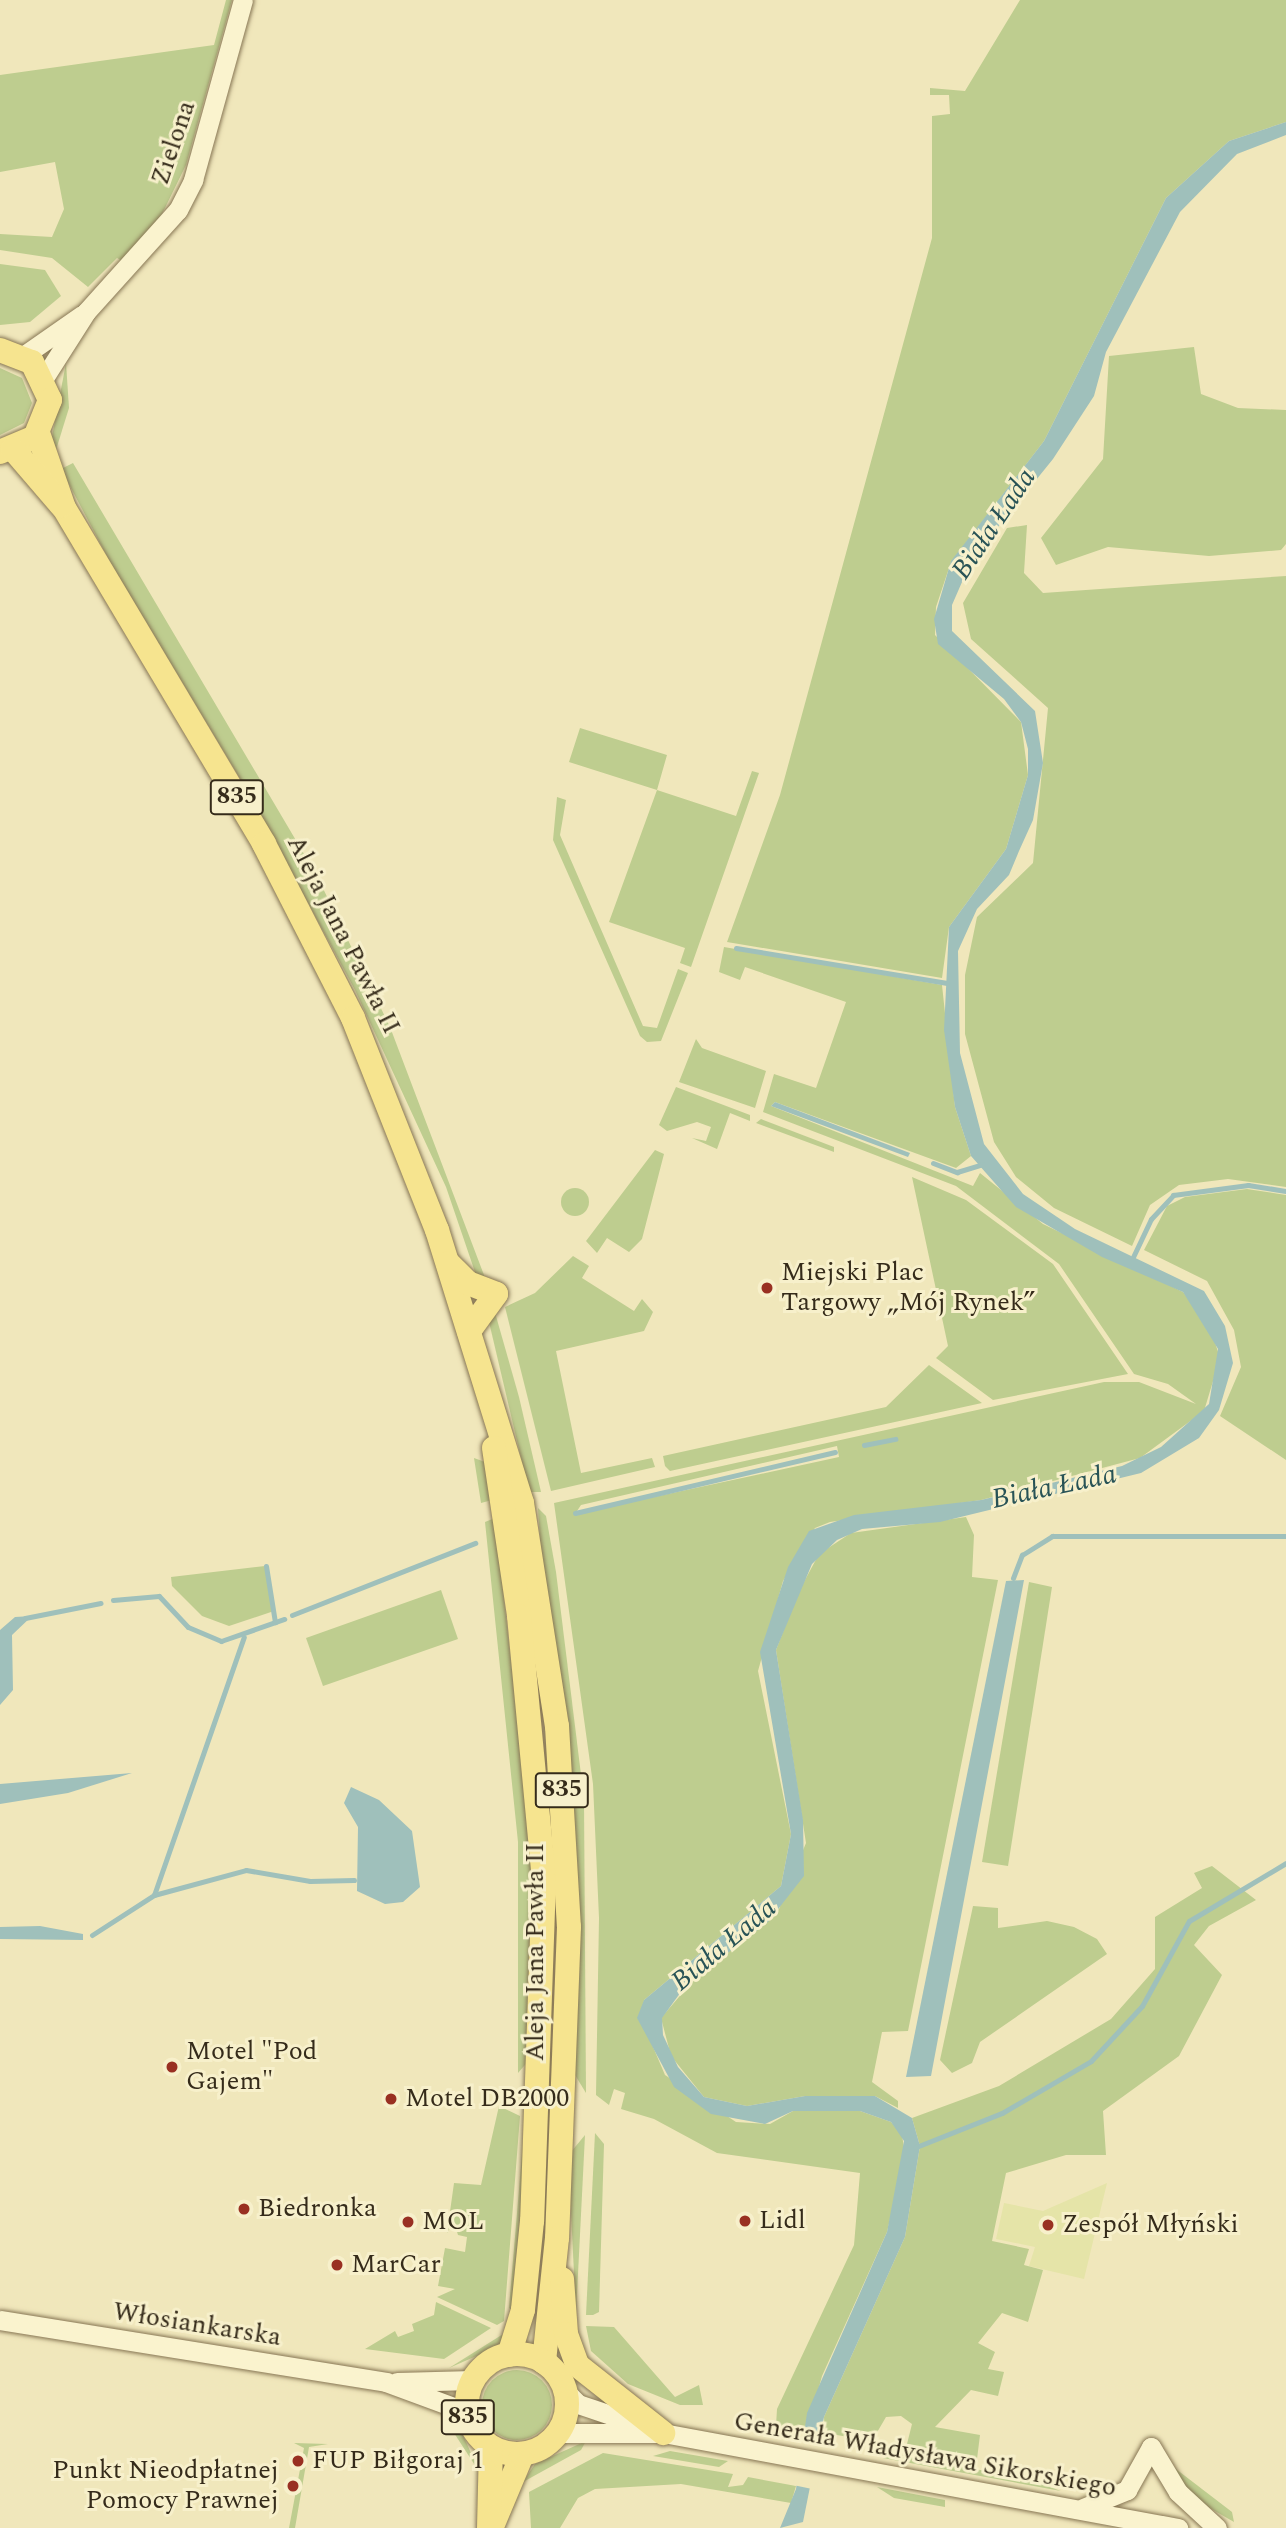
<!DOCTYPE html>
<meta charset="utf-8">
<style>
body{margin:0}
#map{position:relative;width:1286px;height:2528px;overflow:hidden;background:#f0e7bb;font-family:Spectral,serif}
div>[style]{position:absolute}
.farmland>*{inset:0;background:#e5e4a8}
.green>*{inset:0;background:#becd8f}
.round{border-radius:50%}
.water>*{inset:0;background:#9fc0bb}
.pier>*{inset:0;background:#f0e7bb}
.stream>*{height:5px;margin:-2.5px;padding:0 2.5px;transform-origin:2.5px;border-radius:2.5px;background:#9fc0bb}
.roads{filter:drop-shadow(0 0 2px #877654) drop-shadow(0 0 2px #877654)}
.minor>*{height:19px;margin:-9.5px;padding:0 9.5px;transform-origin:9.5px;border-radius:9.5px;background:#faf3ce}
.major>*{height:24px;margin:-12px;padding:0 12px;transform-origin:12px;border-radius:12px;background:#f6e48f}
.major>.ring{margin:-12px;padding:0;box-sizing:content-box;background:none;border:24px solid #f6e48f;border-radius:50%}
.dots>*{width:19px;height:19px;translate:-50% -50%;box-sizing:border-box;border:4px solid #f7f0cb;border-radius:50%}
span{translate:-50% -50%;white-space:nowrap;text-align:center;line-height:1.15;-webkit-text-stroke:6px #f7f0cb;paint-order:stroke}
.shield-label span{padding:2px 5px;background:#f7f0cb;border:2px solid;border-radius:5px;-webkit-text-stroke-width:0}
.shield-label{font-size:24px;color:#352b1a;font-weight:700}
.street-label{font-size:26px;color:#352b1a}
.poi-label{font-size:26px;color:#352b1a}
.left{translate:0 -50%;text-align:left}
.right{translate:-100% -50%;text-align:right}
.water-label{font-size:28px;color:#285356;font-style:italic}
</style>
<div id="map">
<div class="farmland">
<div style="clip-path:polygon(1107px 2183px,1084px 2279px,1029px 2266px,1035px 2247px,996px 2239px,1004px 2203px,1043px 2211px)"></div>
</div>
<div class="green">
<div style="clip-path:polygon(226px 0,232px 0,186px 165px,162px 214px,122px 261px,117px 258px,88px 287px,52px 258px,0 250px,0 234px,52px 237px,64px 209px,55px 162px,0 172px,0 75px,214px 45px)"></div>
<div style="clip-path:polygon(1020px 0,1286px 0,1286px 122px,1229px 141px,1166px 198px,1044px 441px,951px 562px,936px 607px,935px 635px,1021px 722px,1028px 775px,1006px 849px,949px 927px,942px 978px,727px 942px,780px 795px,932px 238px,932px 116px,950px 114px,949px 95px,930px 95px,930px 88px,965px 91px)"></div>
<div style="clip-path:polygon(0 264px,45px 270px,61px 296px,30px 322px,0 325px)"></div>
<div style="clip-path:polygon(1194px 347px,1201px 394px,1238px 408px,1286px 410px,1286px 544px,1281px 550px,1209px 556px,1108px 547px,1056px 565px,1041px 538px,1103px 459px,1109px 356px)"></div>
<div style="clip-path:polygon(66px 363px,69px 408px,55px 453px,52px 437px)"></div>
<div style="clip-path:polygon(0 368px,22px 378px,32px 403px,24px 423px,0 435px)"></div>
<div style="clip-path:polygon(73px 463px,317px 876px,390px 1027px,487px 1283px,476px 1275px,446px 1187px,355px 990px,248px 792px,110px 562px,61px 469px)"></div>
<div style="clip-path:polygon(1027px 525px,1024px 573px,1043px 593px,1286px 576px,1286px 1187px,1228px 1179px,1179px 1185px,1150px 1205px,1132px 1246px,1054px 1208px,1016px 1177px,994px 1142px,965px 1034px,965px 975px,977px 917px,1033px 863px,1048px 708px,971px 639px,963px 603px,1007px 528px)"></div>
<div style="clip-path:polygon(580px 728px,667px 755px,657px 790px,736px 816px,752px 771px,759px 773px,691px 967px,680px 963px,685px 948px,609px 922px,657px 790px,569px 762px)"></div>
<div style="clip-path:polygon(557px 797px,566px 800px,560px 835px,643px 1026px,657px 1028px,678px 969px,688px 973px,661px 1041px,647px 1042px,640px 1036px,553px 840px)"></div>
<div style="clip-path:polygon(evenodd,724px 947px,942px 985px,955px 1107px,971px 1156px,956px 1168px,775px 1102px,771px 1106px,973px 1186px,980px 1173px,1043px 1224px,1183px 1292px,1210px 1327px,1220px 1358px,1204px 1411px,1140px 1458px,981px 1500px,830px 1522px,815px 1528px,783px 1581px,758px 1671px,791px 1834px,781px 1886px,644px 2000px,642px 2021px,665px 2075px,736px 2122px,770px 2124px,793px 2111px,860px 2111px,891px 2122px,902px 2135px,905px 2154px,887px 2232px,822px 2376px,807px 2431px,776px 2426px,777px 2409px,854px 2245px,860px 2173px,717px 2153px,654px 2119px,621px 2109px,625px 2093px,614px 2089px,609px 2105px,596px 2095px,599px 1918px,593px 1784px,554px 1503px,1104px 1382px,1139px 1382px,1196px 1404px,1168px 1384px,1134px 1374px,1059px 1264px,956px 1186px,763px 1112px,774px 1074px,816px 1088px,846px 1002px,745px 967px,740px 980px,719px 972px,724px 947px,837px 1446px,839px 1457px,575px 1514px,581px 1505px,837px 1446px)"></div>
<div style="clip-path:polygon(696px 1039px,702px 1048px,766px 1071px,755px 1108px,679px 1082px)"></div>
<div style="clip-path:polygon(676px 1087px,750px 1115px,750px 1121px,730px 1113px,717px 1149px,692px 1138px,706px 1141px,711px 1127px,697px 1122px,667px 1131px,659px 1125px)"></div>
<div style="clip-path:polygon(761px 1119px,834px 1147px,834px 1152px,756px 1123px)"></div>
<div style="clip-path:polygon(655px 1150px,664px 1154px,642px 1239px,629px 1252px,607px 1238px,597px 1253px,586px 1241px)"></div>
<div style="clip-path:polygon(912px 1177px,966px 1200px,1053px 1264px,1128px 1374px,993px 1400px,936px 1358px,948px 1346px)"></div>
<div class="round" style="left:561px;top:1188px;width:28px;height:28px"></div>
<div style="clip-path:polygon(1247px 1189px,1286px 1195px,1286px 1460px,1220px 1416px,1241px 1367px,1234px 1330px,1207px 1281px,1144px 1250px,1167px 1206px,1185px 1197px)"></div>
<div style="clip-path:polygon(573px 1256px,589px 1266px,582px 1278px,634px 1311px,642px 1299px,653px 1312px,644px 1331px,556px 1351px,581px 1473px,652px 1458px,655px 1467px,551px 1491px,505px 1307px,535px 1293px)"></div>
<div style="clip-path:polygon(494px 1309px,519px 1397px,541px 1492px,529px 1492px,489px 1322px)"></div>
<div style="clip-path:polygon(929px 1365px,982px 1403px,670px 1471px,665px 1466px,663px 1456px,886px 1407px)"></div>
<div style="clip-path:polygon(474px 1458px,485px 1462px,492px 1500px,481px 1503px)"></div>
<div style="clip-path:polygon(538px 1508px,546px 1516px,556px 1572px,584px 1799px,586px 2093px,575px 2075px)"></div>
<div style="clip-path:polygon(966px 1517px,974px 1535px,972px 1577px,998px 1580px,908px 2031px,882px 2032px,872px 2082px,898px 2101px,898px 2108px,875px 2096px,805px 2096px,747px 2106px,704px 2097px,671px 2056px,661px 2018px,702px 1970px,779px 1909px,806px 1843px,776px 1650px,799px 1591px,819px 1554px,851px 1533px)"></div>
<div style="clip-path:polygon(495px 1518px,531px 1842px,530px 2059px,518px 2073px,518px 1842px,485px 1522px)"></div>
<div style="clip-path:polygon(265px 1566px,274px 1611px,229px 1626px,202px 1616px,172px 1586px,171px 1577px)"></div>
<div style="clip-path:polygon(1029px 1582px,1052px 1587px,1008px 1866px,982px 1862px)"></div>
<div style="clip-path:polygon(441px 1590px,458px 1639px,323px 1686px,306px 1638px)"></div>
<div style="clip-path:polygon(1212px 1866px,1256px 1900px,1209px 1926px,1194px 1945px,1222px 1975px,1179px 2056px,1103px 2111px,1106px 2155px,1066px 2155px,1006px 2173px,992px 2241px,1029px 2249px,1024px 2265px,1043px 2270px,1028px 2322px,1002px 2313px,978px 2343px,995px 2352px,988px 2369px,1004px 2372px,998px 2396px,971px 2390px,935px 2427px,980px 2435px,977px 2459px,907px 2444px,912px 2424px,901px 2416px,886px 2417px,872px 2441px,825px 2433px,824px 2417px,905px 2237px,920px 2146px,912px 2118px,999px 2086px,1111px 2019px,1155px 1969px,1155px 1917px,1202px 1888px,1194px 1873px)"></div>
<div style="clip-path:polygon(973px 1906px,998px 1908px,998px 1928px,1047px 1921px,1074px 1927px,1097px 1939px,1107px 1954px,980px 2042px,972px 2063px,952px 2073px,940px 2060px)"></div>
<div style="clip-path:polygon(499px 2106px,520px 2116px,504px 2321px,497px 2325px,437px 2297px,455px 2289px,438px 2286px,445px 2248px,465px 2252px,467px 2237px,458px 2235px,454px 2222px,447px 2233px,454px 2183px,481px 2185px)"></div>
<div style="clip-path:polygon(525px 2118px,528px 2123px,513px 2311px,509px 2308px)"></div>
<div style="clip-path:polygon(595px 2133px,604px 2144px,599px 2312px,593px 2315px,586px 2315px)"></div>
<div style="clip-path:polygon(585px 2135px,576px 2314px,569px 2171px,571px 2152px)"></div>
<div style="clip-path:polygon(436px 2302px,491px 2328px,444px 2359px,365px 2349px,395px 2331px,398px 2337px,414px 2331px,412px 2324px,434px 2315px)"></div>
<div style="clip-path:polygon(586px 2326px,614px 2327px,675px 2397px,699px 2385px,703px 2405px,680px 2405px,628px 2384px,591px 2351px)"></div>
<div style="clip-path:polygon(508px 2331px,497px 2347px,449px 2368px)"></div>
<div class="round" style="left:482px;top:2370px;width:70px;height:70px"></div>
<div style="clip-path:polygon(441px 2410px,457px 2422px,480px 2473px,441px 2413px)"></div>
<div style="clip-path:polygon(586px 2441px,581px 2450px,523px 2482px,535px 2464px)"></div>
<div style="clip-path:polygon(294px 2443px,328px 2444px,309px 2447px,295px 2528px,289px 2528px,304px 2448px)"></div>
<div style="clip-path:polygon(670px 2451px,728px 2461px,719px 2467px,653px 2456px)"></div>
<div style="clip-path:polygon(603px 2453px,733px 2474px,728px 2487px,743px 2485px,748px 2477px,796px 2486px,791px 2503px,681px 2484px,595px 2489px,578px 2498px,560px 2528px,531px 2528px,529px 2492px)"></div>
<div style="clip-path:polygon(897px 2454px,1027px 2479px,1061px 2491px,883px 2458px)"></div>
<div style="clip-path:polygon(1167px 2454px,1172px 2466px,1232px 2512px,1234px 2522px,1194px 2499px,1171px 2466px)"></div>
<div style="clip-path:polygon(877px 2487px,945px 2500px,945px 2507px,894px 2498px)"></div>
</div>
<div class="water">
<div style="clip-path:polygon(1286px 122px,1286px 135px,1237px 154px,1180px 212px,1106px 352px,1094px 396px,1053px 459px,972px 559px,952px 605px,952px 631px,1035px 711px,1043px 763px,1033px 820px,1019px 851px,1009px 875px,977px 909px,958px 951px,960px 1053px,984px 1144px,1023px 1194px,1075px 1229px,1204px 1291px,1225px 1326px,1233px 1363px,1219px 1410px,1199px 1438px,1141px 1473px,940px 1522px,862px 1529px,837px 1540px,812px 1564px,776px 1650px,803px 1820px,804px 1876px,768px 1922px,686px 1985px,662px 2018px,663px 2035px,678px 2067px,704px 2097px,747px 2106px,805px 2096px,875px 2096px,912px 2118px,920px 2146px,905px 2237px,824px 2417px,803px 2522px,780px 2528px,796px 2489px,807px 2413px,887px 2232px,904px 2141px,891px 2122px,860px 2111px,793px 2111px,765px 2124px,711px 2114px,674px 2087px,637px 2018px,644px 2000px,781px 1886px,791px 1834px,760px 1652px,788px 1567px,809px 1531px,854px 1515px,981px 1500px,1122px 1466px,1161px 1447px,1209px 1404px,1218px 1349px,1183px 1292px,1102px 1257px,1016px 1207px,971px 1156px,955px 1107px,944px 1030px,949px 927px,1006px 849px,1028px 775px,1028px 749px,1021px 722px,1004px 699px,938px 644px,934px 619px,951px 561px,1044px 441px,1166px 198px,1229px 141px)"></div>
<div style="clip-path:polygon(775px 1102px,910px 1153px,908px 1157px,771px 1106px)"></div>
<div style="clip-path:polygon(1024px 1580px,931px 2076px,906px 2077px,1006px 1581px)"></div>
<div style="clip-path:polygon(32px 1616px,12px 1635px,13px 1690px,0 1705px,0 1630px,15px 1617px)"></div>
<div style="clip-path:polygon(132px 1773px,68px 1793px,0 1804px,0 1784px)"></div>
<div style="clip-path:polygon(351px 1787px,379px 1800px,412px 1831px,420px 1887px,403px 1902px,385px 1904px,357px 1891px,358px 1827px,344px 1803px)"></div>
<div style="clip-path:polygon(40px 1926px,83px 1934px,83px 1940px,0 1939px,0 1927px)"></div>
</div>
<div class="pier">
<div style="clip-path:polygon(803px 2431px,828px 2435px,817px 2490px,793px 2485px)"></div>
</div>
<div class="stream">
<div style="left:736px;top:948px;width:214px;rotate:9.4deg"></div>
<div style="left:933px;top:1163px;width:26px;rotate:21deg"></div>
<div style="left:957px;top:1172px;width:27px;rotate:-17deg"></div>
<div style="left:1133px;top:1257px;width:42px;rotate:-64.7deg"></div>
<div style="left:1151px;top:1219px;width:33px;rotate:-47deg"></div>
<div style="left:1173px;top:1195px;width:76px;rotate:-7.6deg"></div>
<div style="left:1248px;top:1185px;width:38px;rotate:9deg"></div>
<div style="left:864px;top:1445px;width:32px;rotate:-11deg"></div>
<div style="left:575px;top:1513px;width:267px;rotate:-13.2deg"></div>
<div style="left:266px;top:1566px;width:57px;rotate:80.9deg"></div>
<div style="left:1013px;top:1578px;width:25px;rotate:-69deg"></div>
<div style="left:1022px;top:1555px;width:36px;rotate:-32deg"></div>
<div style="left:1052px;top:1536px;width:234px"></div>
<div style="left:113px;top:1600px;width:46px;rotate:-5deg"></div>
<div style="left:159px;top:1596px;width:42px;rotate:46.9deg"></div>
<div style="left:188px;top:1627px;width:36px;rotate:23deg"></div>
<div style="left:221px;top:1641px;width:67px;rotate:-19.2deg"></div>
<div style="left:292px;top:1615px;width:197px;rotate:-21.5deg"></div>
<div style="left:25px;top:1618px;width:77px;rotate:-11.2deg"></div>
<div style="left:154px;top:1895px;width:95px;rotate:-15.2deg"></div>
<div style="left:246px;top:1870px;width:65px;rotate:9.8deg"></div>
<div style="left:310px;top:1881px;width:44px;rotate:-1.3deg"></div>
<div style="left:92px;top:1935px;width:74px;rotate:-32.8deg"></div>
<div style="left:154px;top:1895px;width:273px;rotate:-70.8deg"></div>
<div style="left:916px;top:2147px;width:92px;rotate:-21.6deg"></div>
<div style="left:1002px;top:2113px;width:103px;rotate:-30.3deg"></div>
<div style="left:1091px;top:2061px;width:75px;rotate:-47.2deg"></div>
<div style="left:1142px;top:2006px;width:97px;rotate:-61.1deg"></div>
<div style="left:1189px;top:1921px;width:113px;rotate:-30.9deg"></div>
</div>
<div class="roads">
<div class="minor">
<div style="left:23px;top:356px;width:72px;rotate:-34.8deg"></div>
<div style="left:44px;top:378px;width:78px;rotate:-57.5deg"></div>
<div style="left:86px;top:312px;width:137px;rotate:-48deg"></div>
<div style="left:178px;top:210px;width:34px;rotate:-63deg"></div>
<div style="left:193px;top:180px;width:187px;rotate:-74.5deg"></div>
<div style="left:0;top:2320px;width:391px;rotate:9.1deg"></div>
<div style="left:386px;top:2382px;width:86px;rotate:20.3deg"></div>
<div style="left:397px;top:2382px;width:76px;rotate:-1.5deg"></div>
<div style="left:566px;top:2392px;width:17px;rotate:45deg"></div>
<div style="left:578px;top:2404px;width:72px;rotate:18.7deg"></div>
<div style="left:559px;top:2433px;width:104px"></div>
<div style="left:663px;top:2433px;width:524px;rotate:10.45deg"></div>
<div style="left:1151px;top:2447px;width:52px;rotate:59deg"></div>
<div style="left:1178px;top:2492px;width:53px;rotate:42.7deg"></div>
<div style="left:1083px;top:2508px;width:48px;rotate:-22.2deg"></div>
<div style="left:1127px;top:2490px;width:49px;rotate:-60.8deg"></div>
</div>
<div class="major">
<div style="left:0;top:350px;width:34px;rotate:21deg"></div>
<div style="left:32px;top:362px;width:42px;rotate:64.7deg"></div>
<div style="left:50px;top:400px;width:40px;rotate:112deg"></div>
<div style="left:35px;top:437px;width:38px;rotate:157deg"></div>
<div style="left:38px;top:433px;width:79px;rotate:70.9deg"></div>
<div style="left:64px;top:508px;width:391px;rotate:59.2deg"></div>
<div style="left:264px;top:844px;width:195px;rotate:62.9deg"></div>
<div style="left:353px;top:1018px;width:228px;rotate:68.4deg"></div>
<div style="left:437px;top:1230px;width:286px;rotate:72.7deg"></div>
<div style="left:522px;top:1503px;width:226px;rotate:81.1deg"></div>
<div style="left:557px;top:1726px;width:201px;rotate:86.6deg"></div>
<div style="left:569px;top:1927px;width:311px;rotate:92.2deg"></div>
<div style="left:557px;top:2238px;width:125px;rotate:96deg"></div>
<div style="left:13px;top:449px;width:74px;rotate:49.4deg"></div>
<div style="left:448px;top:1263px;width:28px;rotate:45deg"></div>
<div style="left:468px;top:1283px;width:30px;rotate:21deg"></div>
<div style="left:496px;top:1294px;width:46px;rotate:126.1deg"></div>
<div style="left:494px;top:1448px;width:170px;rotate:81.5deg"></div>
<div style="left:519px;top:1616px;width:266px;rotate:84.6deg"></div>
<div style="left:544px;top:1881px;width:340px;rotate:92deg"></div>
<div style="left:532px;top:2221px;width:89px;rotate:95.8deg"></div>
<div style="left:523px;top:2310px;width:47px;rotate:107.3deg"></div>
<div style="left:562px;top:2279px;width:55px;rotate:85.8deg"></div>
<div style="left:566px;top:2334px;width:33px;rotate:70deg"></div>
<div style="left:577px;top:2365px;width:110px;rotate:38.3deg"></div>
<div class="ring" style="left:467px;top:2354px;width:76px;height:76px"></div>
<div style="left:493px;top:2524px;width:75px;rotate:-67.2deg"></div>
<div style="left:489px;top:2528px;width:81px;rotate:-88.6deg"></div>
</div>
</div>
<div class="dots">
<div style="left:767px;top:1288px;background:#993022"></div>
<div style="left:172px;top:2067px;background:#993022"></div>
<div style="left:391px;top:2099px;background:#993022"></div>
<div style="left:244px;top:2209px;background:#993022"></div>
<div style="left:745px;top:2221px;background:#993022"></div>
<div style="left:408px;top:2222px;background:#993022"></div>
<div style="left:1048px;top:2225px;background:#993022"></div>
<div style="left:337px;top:2265px;background:#993022"></div>
<div style="left:298px;top:2461px;background:#993022"></div>
<div style="left:293px;top:2486px;background:#993022"></div>
</div>
<div class="shield-label">
<span style="left:237px;top:797px">835</span>
<span style="left:562px;top:1790px">835</span>
<span style="left:468px;top:2417px">835</span>
</div>
<div class="street-label">
<span style="left:174px;top:143px;rotate:-71deg">Zielona</span>
<span style="left:343px;top:935px;rotate:63deg">Aleja Jana Pawła II</span>
<span style="left:536px;top:1952px;rotate:-90deg">Aleja Jana Pawła II</span>
<span style="left:197px;top:2325px;rotate:9deg">Włosiankarska</span>
<span style="left:925px;top:2455px;rotate:10deg">Generała Władysława Sikorskiego</span>
</div>
<div class="poi-label">
<span class="left" style="left:781px;top:1288px">Miejski Plac<br>Targowy „Mój Rynek”</span>
<span class="left" style="left:186px;top:2067px">Motel "Pod<br>Gajem"</span>
<span class="left" style="left:405px;top:2099px">Motel DB2000</span>
<span class="left" style="left:258px;top:2209px">Biedronka</span>
<span class="left" style="left:759px;top:2221px">Lidl</span>
<span class="left" style="left:422px;top:2222px">MOL</span>
<span class="left" style="left:1062px;top:2225px">Zespół Młyński</span>
<span class="left" style="left:351px;top:2265px">MarCar</span>
<span class="left" style="left:312px;top:2461px">FUP Biłgoraj 1</span>
<span class="right" style="left:279px;top:2486px">Punkt Nieodpłatnej<br>Pomocy Prawnej</span>
</div>
<div class="water-label">
<span style="left:994px;top:524px;rotate:-56deg">Biała Łada</span>
<span style="left:1054px;top:1487px;rotate:-12deg">Biała Łada</span>
<span style="left:724px;top:1945px;rotate:-40deg">Biała Łada</span>
</div>
</div>
